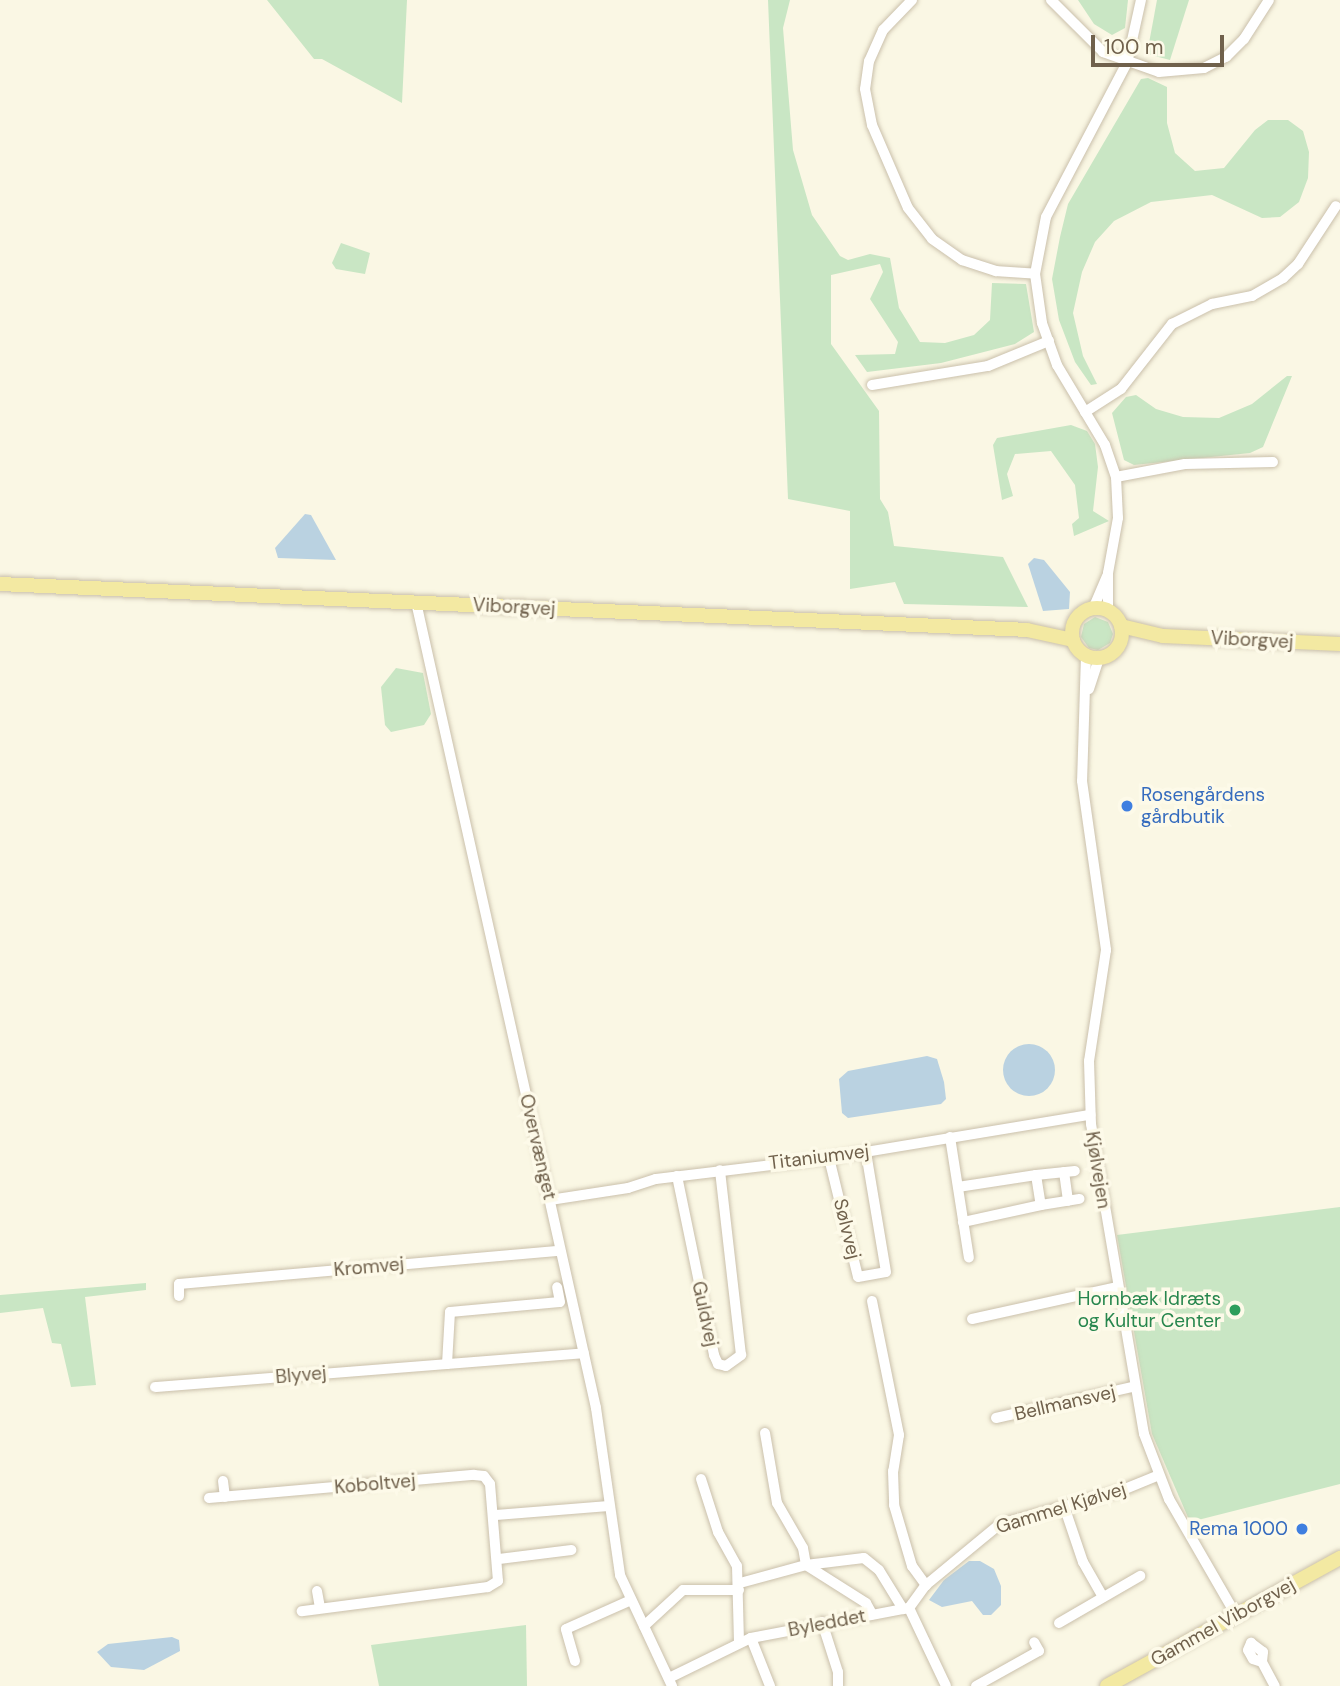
<!DOCTYPE html>
<meta charset="utf-8">
<style>
body{margin:0}
#map{position:relative;width:1340px;height:1686px;overflow:hidden;background:#faf7e4;font-family:"DM Sans",sans-serif}
div>[style]{position:absolute}
.green>*{inset:0;background:#c9e6c4}
.water>*{inset:0;background:#bad2e1}
.round{border-radius:50%}
.roads{filter:drop-shadow(0 0 2px #cac0ab) drop-shadow(0 0 2px #cac0ab)}
.minor>*{height:10px;margin:-5px;padding:0 5px;transform-origin:5px;border-radius:5px;background:#fff}
.major>*{height:14px;margin:-7px;padding:0 7px;transform-origin:7px;border-radius:7px;background:#f3e9a2}
.major>.ring{margin:-7px;padding:0;box-sizing:content-box;background:none;border:14px solid #f3e9a2;border-radius:50%}
.dots>*{width:19px;height:19px;translate:-50% -50%;box-sizing:border-box;border:4px solid #fdfae9;border-radius:50%}
span{translate:-50% -50%;white-space:nowrap;text-align:center;line-height:1.15;-webkit-text-stroke:7px #fdfae9;paint-order:stroke}
.street-label{font-size:19px;color:#70614c}
.shop-label{font-size:19px;color:#366cbe}
.left{translate:0 -50%;text-align:left}
.right{translate:-100% -50%;text-align:right}
.leisure-label{font-size:19px;color:#27864d}
.scale{position:absolute;left:1091px;top:35px;width:133px;height:32px;box-sizing:border-box;border:4px solid #70614c;border-top:0;padding-left:9px;font-size:21px;line-height:24px;white-space:nowrap;color:#70614c;-webkit-text-stroke:5px #fdfae9;paint-order:stroke}
</style>
<div id="map">
<div class="green">
<div style="clip-path:polygon(267px 0,407px 0,402px 103px,322px 59px,314px 59px)"></div>
<div style="clip-path:polygon(768px 0,790px 0,783px 28px,793px 150px,812px 215px,840px 256px,848px 260px,870px 254px,890px 258px,899px 308px,920px 342px,945px 343px,974px 335px,990px 320px,992px 283px,1026px 284px,1034px 332px,1015px 344px,941px 363px,867px 372px,855px 355px,895px 354px,898px 342px,870px 299px,883px 272px,880px 264px,831px 275px,831px 344px,879px 411px,880px 499px,888px 512px,894px 546px,1003px 557px,1028px 607px,904px 604px,895px 582px,850px 589px,850px 511px,788px 499px)"></div>
<div style="clip-path:polygon(1078px 0,1128px 0,1125px 28px,1112px 35px,1094px 24px)"></div>
<div style="clip-path:polygon(1157px 0,1189px 0,1170px 60px,1147px 54px)"></div>
<div style="clip-path:polygon(1148px 78px,1167px 87px,1167px 123px,1175px 153px,1195px 171px,1224px 168px,1255px 130px,1268px 120px,1288px 120px,1303px 131px,1309px 152px,1308px 178px,1299px 202px,1280px 217px,1262px 218px,1212px 195px,1151px 202px,1114px 221px,1095px 242px,1082px 272px,1073px 313px,1083px 356px,1097px 384px,1091px 385px,1075px 362px,1059px 320px,1052px 279px,1060px 237px,1068px 204px,1141px 79px)"></div>
<div style="clip-path:polygon(341px 243px,370px 253px,365px 274px,336px 269px,332px 263px)"></div>
<div style="clip-path:polygon(1287px 376px,1292px 376px,1263px 447px,1250px 453px,1134px 465px,1124px 460px,1112px 413px,1126px 397px,1136px 395px,1156px 409px,1183px 417px,1219px 418px,1252px 404px)"></div>
<div style="clip-path:polygon(1071px 425px,1087px 431px,1095px 444px,1098px 467px,1093px 511px,1109px 521px,1074px 536px,1072px 524px,1079px 518px,1075px 485px,1051px 451px,1015px 454px,1007px 474px,1013px 496px,1002px 500px,993px 445px,997px 438px)"></div>
<div style="clip-path:polygon(1095px 617px,1108px 622px,1113px 634px,1110px 643px,1098px 650px,1089px 648px,1081px 637px,1084px 624px)"></div>
<div style="clip-path:polygon(396px 668px,423px 673px,431px 714px,424px 725px,391px 732px,385px 725px,381px 687px)"></div>
<div style="clip-path:polygon(1340px 1207px,1340px 1484px,1190px 1522px,1152px 1434px,1117px 1235px)"></div>
<div style="clip-path:polygon(146px 1283px,146px 1290px,85px 1297px,96px 1385px,71px 1387px,61px 1344px,52px 1343px,43px 1308px,0 1313px,0 1295px)"></div>
<div style="clip-path:polygon(526px 1625px,527px 1686px,379px 1686px,371px 1645px)"></div>
</div>
<div class="water">
<div style="clip-path:polygon(305px 514px,311px 515px,336px 560px,278px 558px,275px 548px)"></div>
<div style="clip-path:polygon(1034px 558px,1044px 560px,1070px 592px,1069px 609px,1043px 611px,1028px 564px)"></div>
<div class="round" style="left:1003px;top:1044px;width:52px;height:52px"></div>
<div style="clip-path:polygon(927px 1056px,937px 1059px,944px 1082px,946px 1099px,941px 1104px,848px 1118px,842px 1113px,839px 1079px,848px 1071px)"></div>
<div style="clip-path:polygon(969px 1561px,980px 1561px,994px 1569px,1001px 1586px,1001px 1605px,991px 1615px,983px 1615px,972px 1601px,942px 1607px,929px 1600px,944px 1580px)"></div>
<div style="clip-path:polygon(172px 1637px,179px 1640px,180px 1651px,144px 1670px,111px 1667px,97px 1652px,108px 1644px)"></div>
</div>
<div class="roads">
<div class="minor">
<div style="left:912px;top:0;width:42px;rotate:134deg"></div>
<div style="left:883px;top:30px;width:34px;rotate:114deg"></div>
<div style="left:869px;top:61px;width:28px;rotate:98deg"></div>
<div style="left:865px;top:89px;width:37px;rotate:79deg"></div>
<div style="left:872px;top:125px;width:90px;rotate:66.6deg"></div>
<div style="left:908px;top:208px;width:39px;rotate:52deg"></div>
<div style="left:932px;top:239px;width:37px;rotate:35deg"></div>
<div style="left:962px;top:260px;width:36px;rotate:18deg"></div>
<div style="left:996px;top:271px;width:39px;rotate:4deg"></div>
<div style="left:1051px;top:0;width:74px;rotate:45deg"></div>
<div style="left:1103px;top:52px;width:59px;rotate:19.7deg"></div>
<div style="left:1159px;top:72px;width:45px;rotate:-5.1deg"></div>
<div style="left:1204px;top:68px;width:25px;rotate:-27deg"></div>
<div style="left:1226px;top:57px;width:25px;rotate:-45deg"></div>
<div style="left:1244px;top:39px;width:46px;rotate:-57.3deg"></div>
<div style="left:872px;top:385px;width:118px;rotate:-9.3deg"></div>
<div style="left:988px;top:366px;width:66px;rotate:-22.3deg"></div>
<div style="left:1085px;top:412px;width:43px;rotate:-32.6deg"></div>
<div style="left:1121px;top:389px;width:83px;rotate:-51.9deg"></div>
<div style="left:1172px;top:324px;width:45px;rotate:-26.6deg"></div>
<div style="left:1212px;top:304px;width:41px;rotate:-11.3deg"></div>
<div style="left:1252px;top:296px;width:36px;rotate:-30deg"></div>
<div style="left:1283px;top:278px;width:21px;rotate:-43deg"></div>
<div style="left:1298px;top:264px;width:69px;rotate:-56.8deg"></div>
<div style="left:1116px;top:477px;width:70px;rotate:-10.7deg"></div>
<div style="left:1185px;top:464px;width:88px;rotate:-1.3deg"></div>
<div style="left:416px;top:602px;width:826px;rotate:77.41deg"></div>
<div style="left:596px;top:1408px;width:169px;rotate:81.8deg"></div>
<div style="left:620px;top:1575px;width:123px;rotate:64.9deg"></div>
<div style="left:1093px;top:609px;width:36px;rotate:-67deg"></div>
<div style="left:1108px;top:611px;width:38px;rotate:-90deg"></div>
<div style="left:1108px;top:573px;width:56px;rotate:-79.7deg"></div>
<div style="left:1118px;top:518px;width:41px;rotate:-92.8deg"></div>
<div style="left:1116px;top:477px;width:34px;rotate:-109deg"></div>
<div style="left:1105px;top:445px;width:93px;rotate:-121deg"></div>
<div style="left:1057px;top:365px;width:45px;rotate:-109.7deg"></div>
<div style="left:1042px;top:323px;width:49px;rotate:-98.1deg"></div>
<div style="left:1035px;top:274px;width:58px;rotate:-79.1deg"></div>
<div style="left:1046px;top:217px;width:174px;rotate:-62.3deg"></div>
<div style="left:1127px;top:63px;width:65px;rotate:-77.5deg"></div>
<div style="left:1086px;top:656px;width:125px;rotate:91.8deg"></div>
<div style="left:1082px;top:781px;width:171px;rotate:81.9deg"></div>
<div style="left:1106px;top:950px;width:112px;rotate:98.7deg"></div>
<div style="left:1089px;top:1061px;width:63px;rotate:88.2deg"></div>
<div style="left:1091px;top:1124px;width:314px;rotate:80.3deg"></div>
<div style="left:1144px;top:1434px;width:70px;rotate:69deg"></div>
<div style="left:1169px;top:1499px;width:134px;rotate:60deg"></div>
<div style="left:1089px;top:689px;width:33px;rotate:-72deg"></div>
<div style="left:950px;top:1137px;width:122px;rotate:81.1deg"></div>
<div style="left:829px;top:1158px;width:122px;rotate:76.3deg"></div>
<div style="left:858px;top:1277px;width:28px;rotate:-10deg"></div>
<div style="left:886px;top:1272px;width:122px;rotate:-99.5deg"></div>
<div style="left:1064px;top:1172px;width:29px;rotate:82deg"></div>
<div style="left:1036px;top:1175px;width:39px;rotate:-6deg"></div>
<div style="left:677px;top:1176px;width:183px;rotate:78.3deg"></div>
<div style="left:714px;top:1355px;width:10px;rotate:66deg"></div>
<div style="left:718px;top:1364px;width:8px;rotate:14deg"></div>
<div style="left:726px;top:1366px;width:19px;rotate:-36deg"></div>
<div style="left:741px;top:1355px;width:186px;rotate:-96.5deg"></div>
<div style="left:958px;top:1187px;width:79px;rotate:-8.7deg"></div>
<div style="left:1036px;top:1175px;width:30px;rotate:81deg"></div>
<div style="left:1041px;top:1205px;width:80px;rotate:167.7deg"></div>
<div style="left:550px;top:1200px;width:79px;rotate:-8.7deg"></div>
<div style="left:628px;top:1188px;width:29px;rotate:-18deg"></div>
<div style="left:656px;top:1179px;width:174px;rotate:-6.9deg"></div>
<div style="left:829px;top:1158px;width:265px;rotate:-9.4deg"></div>
<div style="left:1041px;top:1205px;width:39px;rotate:-9deg"></div>
<div style="left:179px;top:1296px;width:12px;rotate:-90deg"></div>
<div style="left:179px;top:1284px;width:382px;rotate:-5deg"></div>
<div style="left:872px;top:1301px;width:137px;rotate:78.6deg"></div>
<div style="left:899px;top:1435px;width:36px;rotate:99deg"></div>
<div style="left:893px;top:1471px;width:34px;rotate:88deg"></div>
<div style="left:894px;top:1505px;width:64px;rotate:73.6deg"></div>
<div style="left:912px;top:1566px;width:24px;rotate:54deg"></div>
<div style="left:972px;top:1319px;width:148px;rotate:-12.4deg"></div>
<div style="left:447px;top:1364px;width:52px;rotate:-86.7deg"></div>
<div style="left:450px;top:1312px;width:110px;rotate:-5.2deg"></div>
<div style="left:560px;top:1302px;width:15px;rotate:-101deg"></div>
<div style="left:155px;top:1387px;width:430px;rotate:-4.5deg"></div>
<div style="left:996px;top:1418px;width:140px;rotate:-12.8deg"></div>
<div style="left:765px;top:1433px;width:71px;rotate:80.3deg"></div>
<div style="left:777px;top:1503px;width:52px;rotate:60deg"></div>
<div style="left:803px;top:1548px;width:17px;rotate:80deg"></div>
<div style="left:806px;top:1565px;width:71px;rotate:32.3deg"></div>
<div style="left:866px;top:1603px;width:13px;rotate:61deg"></div>
<div style="left:701px;top:1479px;width:56px;rotate:72.2deg"></div>
<div style="left:718px;top:1532px;width:39px;rotate:61deg"></div>
<div style="left:737px;top:1566px;width:76px;rotate:88.5deg"></div>
<div style="left:223px;top:1481px;width:16px;rotate:83deg"></div>
<div style="left:209px;top:1498px;width:266px;rotate:-5deg"></div>
<div style="left:474px;top:1475px;width:10px;rotate:6deg"></div>
<div style="left:484px;top:1476px;width:10px;rotate:53deg"></div>
<div style="left:490px;top:1484px;width:97px;rotate:85.3deg"></div>
<div style="left:498px;top:1581px;width:12px;rotate:149deg"></div>
<div style="left:488px;top:1587px;width:188px;rotate:172.6deg"></div>
<div style="left:1064px;top:1506px;width:59px;rotate:71.3deg"></div>
<div style="left:1083px;top:1562px;width:40px;rotate:60.3deg"></div>
<div style="left:496px;top:1515px;width:113px;rotate:-4.6deg"></div>
<div style="left:499px;top:1559px;width:73px;rotate:-7.1deg"></div>
<div style="left:740px;top:1583px;width:68px;rotate:-15.3deg"></div>
<div style="left:806px;top:1565px;width:58px;rotate:-6.9deg"></div>
<div style="left:864px;top:1558px;width:19px;rotate:39deg"></div>
<div style="left:879px;top:1570px;width:46px;rotate:58.4deg"></div>
<div style="left:317px;top:1591px;width:17px;rotate:80deg"></div>
<div style="left:909px;top:1608px;width:29px;rotate:-54deg"></div>
<div style="left:926px;top:1585px;width:96px;rotate:-39.5deg"></div>
<div style="left:1000px;top:1524px;width:124px;rotate:-15.4deg"></div>
<div style="left:1120px;top:1491px;width:42px;rotate:-22.3deg"></div>
<div style="left:822px;top:1622px;width:52px;rotate:72.3deg"></div>
<div style="left:838px;top:1672px;width:14px;rotate:90deg"></div>
<div style="left:1059px;top:1623px;width:94px;rotate:-30.1deg"></div>
<div style="left:644px;top:1626px;width:53px;rotate:-42.7deg"></div>
<div style="left:683px;top:1590px;width:56px"></div>
<div style="left:751px;top:1638px;width:52px;rotate:68.4deg"></div>
<div style="left:575px;top:1661px;width:33px;rotate:-106deg"></div>
<div style="left:566px;top:1629px;width:71px;rotate:-24deg"></div>
<div style="left:1262px;top:1662px;width:9px;rotate:-162deg"></div>
<div style="left:1253px;top:1659px;width:10px;rotate:-119deg"></div>
<div style="left:1248px;top:1650px;width:8px;rotate:-67deg"></div>
<div style="left:1251px;top:1643px;width:15px;rotate:37deg"></div>
<div style="left:1263px;top:1652px;width:10px;rotate:96deg"></div>
<div style="left:1262px;top:1662px;width:27px;rotate:62deg"></div>
<div style="left:669px;top:1678px;width:91px;rotate:-26deg"></div>
<div style="left:751px;top:1638px;width:161px;rotate:-10.8deg"></div>
<div style="left:909px;top:1608px;width:86px;rotate:64.6deg"></div>
<div style="left:976px;top:1686px;width:72px;rotate:-29.1deg"></div>
<div style="left:1039px;top:1651px;width:10px;rotate:-119deg"></div>
</div>
<div class="major">
<div style="left:0;top:584px;width:1028px;rotate:2.56deg"></div>
<div style="left:1027px;top:630px;width:47px;rotate:12.3deg"></div>
<div class="ring" style="left:1072px;top:608px;width:36px;height:36px"></div>
<div style="left:1121px;top:626px;width:43px;rotate:13.4deg"></div>
<div style="left:1163px;top:636px;width:177px;rotate:2.6deg"></div>
<div style="left:1107px;top:1686px;width:266px;rotate:-28.8deg"></div>
</div>
</div>
<div class="dots">
<div style="left:1127px;top:806px;background:#3f7fe0"></div>
<div style="left:1235px;top:1310px;background:#2e9e5b"></div>
<div style="left:1302px;top:1529px;background:#3f7fe0"></div>
</div>
<div class="street-label">
<span style="left:514px;top:607px;rotate:3deg">Viborgvej</span>
<span style="left:1252px;top:640px;rotate:3deg">Viborgvej</span>
<span style="left:538px;top:1147px;rotate:77deg">Overvænget</span>
<span style="left:819px;top:1157px;rotate:-7deg">Titaniumvej</span>
<span style="left:1098px;top:1170px;rotate:81deg">Kjølvejen</span>
<span style="left:847px;top:1229px;rotate:76deg">Sølvvej</span>
<span style="left:369px;top:1267px;rotate:-5deg">Kromvej</span>
<span style="left:705px;top:1314px;rotate:78deg">Guldvej</span>
<span style="left:301px;top:1375px;rotate:-5deg">Blyvej</span>
<span style="left:1065px;top:1403px;rotate:-13deg">Bellmansvej</span>
<span style="left:375px;top:1484px;rotate:-5deg">Koboltvej</span>
<span style="left:1061px;top:1508px;rotate:-17deg">Gammel Kjølvej</span>
<span style="left:1223px;top:1622px;rotate:-29deg">Gammel Viborgvej</span>
<span style="left:827px;top:1623px;rotate:-11deg">Byleddet</span>
</div>
<div class="shop-label">
<span class="left" style="left:1141px;top:806px">Rosengårdens<br>gårdbutik</span>
<span class="right" style="left:1288px;top:1529px">Rema 1000</span>
</div>
<div class="leisure-label">
<span class="right" style="left:1221px;top:1310px">Hornbæk Idræts<br>og Kultur Center</span>
</div>
<div class="scale">100 m</div>
</div>
